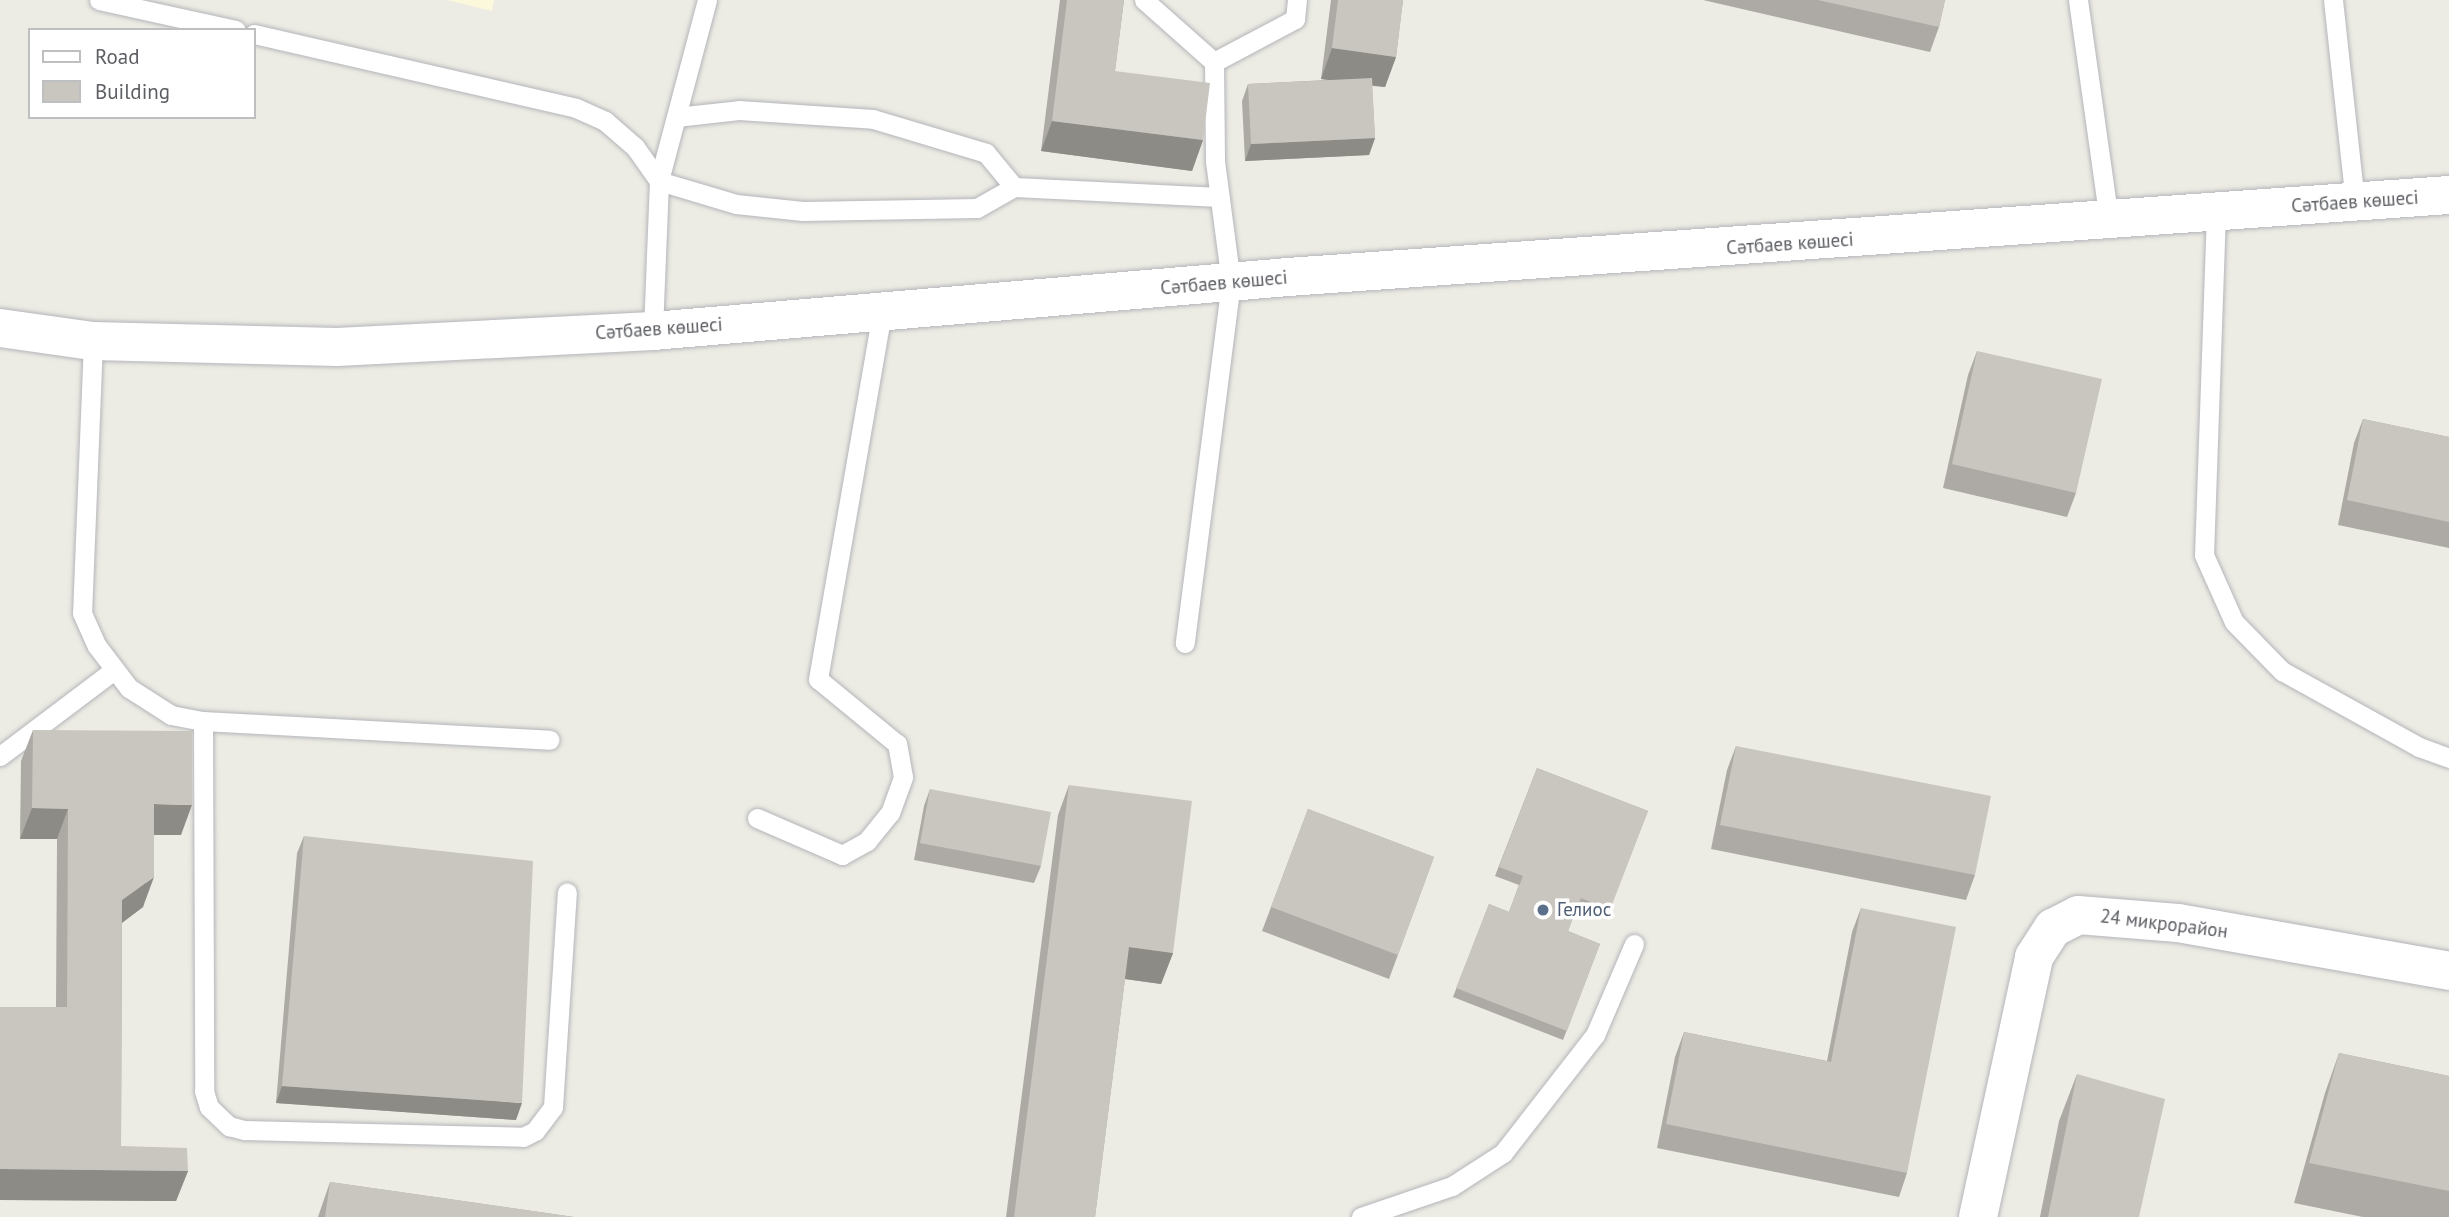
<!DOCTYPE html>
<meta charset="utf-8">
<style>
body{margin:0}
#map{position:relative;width:2449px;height:1217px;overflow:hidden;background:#edece4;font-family:"PT Sans",sans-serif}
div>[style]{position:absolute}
.commercial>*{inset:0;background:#fbf8dc}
.roads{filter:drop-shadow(0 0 2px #b4b5ba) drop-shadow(0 0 2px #b4b5ba)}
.service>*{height:19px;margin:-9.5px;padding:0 9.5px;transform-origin:9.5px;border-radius:9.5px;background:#fff}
.minor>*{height:38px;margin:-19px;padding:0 19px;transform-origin:19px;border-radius:19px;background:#fff}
.secondary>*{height:38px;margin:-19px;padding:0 19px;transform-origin:19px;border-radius:19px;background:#fff}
.wall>*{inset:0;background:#adaaa5}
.shaded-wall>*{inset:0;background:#8d8b86}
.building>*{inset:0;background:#c9c6c0}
.dots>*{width:19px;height:19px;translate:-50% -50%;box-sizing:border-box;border:4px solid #fff;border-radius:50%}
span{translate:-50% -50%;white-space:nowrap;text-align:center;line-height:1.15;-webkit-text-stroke:7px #fff;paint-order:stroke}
.street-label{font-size:19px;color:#5c5e63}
.service-label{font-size:19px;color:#4e5e75}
.left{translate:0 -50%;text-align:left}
.legend{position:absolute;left:28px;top:28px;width:228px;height:91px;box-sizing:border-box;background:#fff;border:2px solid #bebfc1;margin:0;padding:9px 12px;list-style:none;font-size:21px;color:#5c5e63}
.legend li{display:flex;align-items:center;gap:14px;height:35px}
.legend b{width:35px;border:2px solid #bebfc1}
</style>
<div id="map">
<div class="commercial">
<div style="clip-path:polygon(447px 0,494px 0,492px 11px)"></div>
</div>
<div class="roads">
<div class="service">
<div style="left:99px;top:0;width:140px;rotate:12.4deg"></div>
<div style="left:707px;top:0;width:187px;rotate:104.9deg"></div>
<div style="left:659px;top:181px;width:80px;rotate:16.6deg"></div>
<div style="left:736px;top:204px;width:67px;rotate:6deg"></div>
<div style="left:803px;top:211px;width:174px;rotate:-1deg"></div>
<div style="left:977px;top:208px;width:43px;rotate:-29.6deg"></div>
<div style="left:1014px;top:187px;width:206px;rotate:2.8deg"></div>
<div style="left:1144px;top:0;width:94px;rotate:41.5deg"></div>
<div style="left:1214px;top:62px;width:99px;rotate:89.4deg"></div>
<div style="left:1215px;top:161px;width:122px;rotate:82.5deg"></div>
<div style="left:1231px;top:282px;width:364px;rotate:97.3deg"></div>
<div style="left:2078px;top:0;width:222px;rotate:82deg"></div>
<div style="left:2333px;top:0;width:203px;rotate:83.8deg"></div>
<div style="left:254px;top:34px;width:330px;rotate:12.9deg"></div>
<div style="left:576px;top:108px;width:32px;rotate:24deg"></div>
<div style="left:605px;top:121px;width:40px;rotate:41deg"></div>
<div style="left:635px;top:147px;width:42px;rotate:54.8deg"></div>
<div style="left:659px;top:181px;width:150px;rotate:92.3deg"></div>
<div style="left:1214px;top:62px;width:92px;rotate:-28deg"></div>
<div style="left:1295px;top:19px;width:19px;rotate:-84deg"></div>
<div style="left:676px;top:117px;width:63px;rotate:-6.3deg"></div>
<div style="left:739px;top:110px;width:134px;rotate:3.8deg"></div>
<div style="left:873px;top:119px;width:118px;rotate:16.7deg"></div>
<div style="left:986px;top:153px;width:44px;rotate:50.5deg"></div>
<div style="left:2216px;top:212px;width:343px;rotate:92deg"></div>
<div style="left:2204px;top:555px;width:73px;rotate:65.9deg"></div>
<div style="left:2234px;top:622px;width:69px;rotate:45.6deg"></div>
<div style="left:2282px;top:671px;width:157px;rotate:29deg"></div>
<div style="left:2419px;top:747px;width:32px;rotate:20deg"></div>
<div style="left:93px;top:341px;width:272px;rotate:92.3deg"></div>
<div style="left:82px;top:613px;width:36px;rotate:66deg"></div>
<div style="left:97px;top:646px;width:53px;rotate:52.7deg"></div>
<div style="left:129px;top:688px;width:50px;rotate:32.7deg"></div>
<div style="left:171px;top:715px;width:33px;rotate:11deg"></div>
<div style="left:203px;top:721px;width:347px;rotate:3.1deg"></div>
<div style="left:203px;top:721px;width:370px;rotate:89.8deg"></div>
<div style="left:204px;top:1091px;width:17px;rotate:73deg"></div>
<div style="left:209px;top:1107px;width:28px;rotate:44deg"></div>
<div style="left:229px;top:1126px;width:16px;rotate:15deg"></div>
<div style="left:244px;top:1130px;width:279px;rotate:1.4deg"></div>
<div style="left:523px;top:1137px;width:13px;rotate:-27deg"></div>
<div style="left:535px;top:1131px;width:30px;rotate:-53deg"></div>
<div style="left:553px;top:1107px;width:215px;rotate:-86.3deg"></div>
<div style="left:0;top:756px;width:143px;rotate:-37deg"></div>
<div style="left:757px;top:818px;width:93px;rotate:23.5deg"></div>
<div style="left:842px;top:855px;width:29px;rotate:-29deg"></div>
<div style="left:867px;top:841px;width:36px;rotate:-51deg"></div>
<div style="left:890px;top:813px;width:38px;rotate:-70deg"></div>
<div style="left:903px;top:777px;width:34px;rotate:-100deg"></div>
<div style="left:897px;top:744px;width:102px;rotate:-140.6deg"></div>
<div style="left:818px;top:679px;width:374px;rotate:-80.1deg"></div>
<div style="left:1361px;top:1217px;width:96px;rotate:-18.8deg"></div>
<div style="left:1452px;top:1186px;width:61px;rotate:-32.9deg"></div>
<div style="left:1503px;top:1153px;width:150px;rotate:-52.1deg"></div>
<div style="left:1595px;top:1035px;width:99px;rotate:-66.8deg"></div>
</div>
<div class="minor">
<div style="left:1978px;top:1217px;width:266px;rotate:-77.8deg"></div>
<div style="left:2034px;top:957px;width:35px;rotate:-57deg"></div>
<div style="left:2053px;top:928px;width:28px;rotate:-27deg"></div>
<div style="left:2078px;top:915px;width:100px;rotate:4.6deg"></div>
<div style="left:2178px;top:923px;width:275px;rotate:10deg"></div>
</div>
<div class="secondary">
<div style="left:0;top:328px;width:94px;rotate:8deg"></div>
<div style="left:93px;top:341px;width:244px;rotate:1.4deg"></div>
<div style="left:337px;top:347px;width:316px;rotate:-2.9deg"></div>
<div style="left:653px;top:331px;width:637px;rotate:-4.86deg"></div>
<div style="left:1288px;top:277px;width:1164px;rotate:-4.04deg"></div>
</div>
</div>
<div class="wall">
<div style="clip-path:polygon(1060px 0,1124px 0,1115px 71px,1203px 140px,1192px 171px,1041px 151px)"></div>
<div style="clip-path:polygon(1331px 0,1403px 0,1396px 57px,1385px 87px,1372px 86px,1375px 138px,1369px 155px,1245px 161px,1242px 101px,1248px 84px,1328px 80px,1321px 79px)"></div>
<div style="clip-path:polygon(1703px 0,1945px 0,1939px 27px,1930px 52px)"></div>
<div style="clip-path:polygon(1977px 351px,2076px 493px,2067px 517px,1943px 488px,1968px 375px)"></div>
<div style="clip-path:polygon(2363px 419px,2449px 437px,2449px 548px,2338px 525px,2354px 443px)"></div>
<div style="clip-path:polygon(33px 730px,181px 835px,154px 835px,143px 907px,122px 923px,121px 1146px,188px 1171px,176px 1201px,0 1200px,0 1007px,56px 1007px,57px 839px,20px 839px,21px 761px)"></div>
<div style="clip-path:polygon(1736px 746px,1975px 875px,1966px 900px,1711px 849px,1727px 770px)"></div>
<div style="clip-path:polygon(1537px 768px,1648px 811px,1606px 918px,1577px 907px,1568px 931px,1600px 944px,1563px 1040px,1453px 997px,1489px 904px,1509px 912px,1519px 885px,1495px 876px)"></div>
<div style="clip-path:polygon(1069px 785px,1173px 953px,1161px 984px,1125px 979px,1095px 1217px,1006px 1217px,1058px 815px)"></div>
<div style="clip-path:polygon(930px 789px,1041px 866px,1034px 883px,914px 860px,924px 806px)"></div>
<div style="clip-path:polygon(1308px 809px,1434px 857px,1389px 979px,1262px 931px)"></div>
<div style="clip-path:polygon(304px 836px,516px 1120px,276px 1103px,297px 853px)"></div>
<div style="clip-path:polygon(1861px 908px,1907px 1173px,1899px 1197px,1657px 1148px,1675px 1057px,1684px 1032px,1827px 1061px,1852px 932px)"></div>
<div style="clip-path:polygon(2339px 1053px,2449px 1076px,2449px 1217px,2363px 1217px,2294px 1203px,2325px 1093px)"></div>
<div style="clip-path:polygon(2077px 1074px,2139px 1217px,2040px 1217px,2059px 1121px)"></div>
<div style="clip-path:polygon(330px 1182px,574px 1217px,318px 1217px)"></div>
</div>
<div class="shaded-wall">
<div style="clip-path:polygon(1332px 48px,1396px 57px,1385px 87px,1321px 79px)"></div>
<div style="clip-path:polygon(1052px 121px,1203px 140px,1192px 171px,1041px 151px)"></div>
<div style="clip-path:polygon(1375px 138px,1369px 155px,1245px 161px,1251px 144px)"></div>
<div style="clip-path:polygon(154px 804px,192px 805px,181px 835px,143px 835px)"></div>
<div style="clip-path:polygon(32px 808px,68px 809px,57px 839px,20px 839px)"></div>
<div style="clip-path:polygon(154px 877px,143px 907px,111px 931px,122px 900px)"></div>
<div style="clip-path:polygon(1129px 947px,1173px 953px,1161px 984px,1118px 978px)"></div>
<div style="clip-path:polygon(282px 1086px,522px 1103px,516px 1120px,276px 1103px)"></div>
<div style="clip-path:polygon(0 1169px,188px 1171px,176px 1201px,0 1200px)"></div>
</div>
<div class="building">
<div style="clip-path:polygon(1067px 0,1124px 0,1115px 71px,1210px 83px,1203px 140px,1052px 121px)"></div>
<div style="clip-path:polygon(1338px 0,1403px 0,1396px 57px,1332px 48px)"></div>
<div style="clip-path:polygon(1818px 0,1945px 0,1939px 27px)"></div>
<div style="clip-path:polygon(1372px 78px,1375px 138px,1251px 144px,1248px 84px)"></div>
<div style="clip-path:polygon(1977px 351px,2102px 379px,2076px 493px,1952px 464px)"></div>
<div style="clip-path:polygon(2363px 419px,2449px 437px,2449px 522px,2347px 500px)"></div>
<div style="clip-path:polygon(33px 730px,192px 731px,192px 805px,154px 804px,154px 877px,122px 900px,121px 1146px,187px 1148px,188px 1171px,0 1169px,0 1007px,67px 1007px,68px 809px,32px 808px)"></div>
<div style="clip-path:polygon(1736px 746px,1991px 796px,1975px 875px,1720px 825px)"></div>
<div style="clip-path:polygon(1537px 768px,1648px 811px,1610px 910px,1581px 898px,1568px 931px,1600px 944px,1567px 1031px,1456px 988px,1489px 904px,1509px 912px,1523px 876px,1499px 867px)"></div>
<div style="clip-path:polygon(1069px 785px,1192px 801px,1173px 953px,1129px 947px,1095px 1217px,1014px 1217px)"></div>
<div style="clip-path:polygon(930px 789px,1051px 812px,1041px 866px,920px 843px)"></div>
<div style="clip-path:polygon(1308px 809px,1434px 857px,1398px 955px,1271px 907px)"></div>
<div style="clip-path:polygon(304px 836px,533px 861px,522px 1103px,282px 1086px)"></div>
<div style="clip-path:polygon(1861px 908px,1956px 927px,1907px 1173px,1666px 1124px,1684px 1032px,1831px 1062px)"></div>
<div style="clip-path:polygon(2339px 1053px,2449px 1076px,2449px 1191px,2309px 1163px)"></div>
<div style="clip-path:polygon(2077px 1074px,2165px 1099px,2139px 1217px,2048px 1217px)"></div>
<div style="clip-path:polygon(330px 1182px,574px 1217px,325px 1217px)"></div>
</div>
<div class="dots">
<div style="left:1543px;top:910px;background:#5c6f8a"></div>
</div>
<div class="street-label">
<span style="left:2355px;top:202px;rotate:-4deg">Сәтбаев көшесі</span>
<span style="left:1790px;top:244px;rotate:-4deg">Сәтбаев көшесі</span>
<span style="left:1224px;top:283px;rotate:-5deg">Сәтбаев көшесі</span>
<span style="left:659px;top:329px;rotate:-4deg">Сәтбаев көшесі</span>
<span style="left:2164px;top:924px;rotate:7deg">24 микрорайон</span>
</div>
<div class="service-label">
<span class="left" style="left:1557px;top:910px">Гелиос</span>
</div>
<ul class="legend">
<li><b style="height:9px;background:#fff"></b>Road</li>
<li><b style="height:19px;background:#c9c6c0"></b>Building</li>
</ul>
</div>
